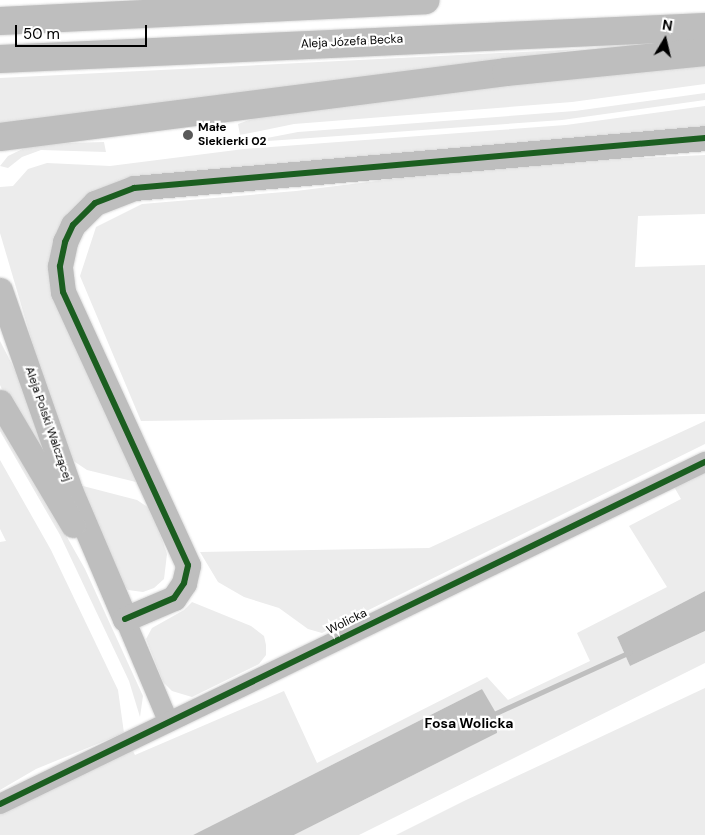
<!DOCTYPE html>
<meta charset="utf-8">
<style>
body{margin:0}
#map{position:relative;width:705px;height:835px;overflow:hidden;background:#fff;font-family:"DM Sans",sans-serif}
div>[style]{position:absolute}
.green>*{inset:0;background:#ececec}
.water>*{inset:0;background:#bfbfbf}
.stream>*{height:5px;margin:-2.5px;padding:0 2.5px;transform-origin:2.5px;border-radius:2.5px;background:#bfbfbf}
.roads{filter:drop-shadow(0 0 1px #dbdbdb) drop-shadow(0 0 1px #dbdbdb)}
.minor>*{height:20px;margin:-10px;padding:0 10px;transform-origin:10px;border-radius:10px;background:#bebebe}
.tertiary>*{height:25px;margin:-12.5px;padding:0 12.5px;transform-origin:12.5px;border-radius:12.5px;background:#bebebe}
.primary>*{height:28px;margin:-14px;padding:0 14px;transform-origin:14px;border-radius:14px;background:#bebebe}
.cycleway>*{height:6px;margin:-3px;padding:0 3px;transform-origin:3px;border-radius:3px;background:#1b5e20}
.dots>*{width:14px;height:14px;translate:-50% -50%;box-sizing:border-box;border:2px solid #fff;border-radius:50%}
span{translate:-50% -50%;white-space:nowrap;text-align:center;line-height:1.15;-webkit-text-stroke:4.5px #fff;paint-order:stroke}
.street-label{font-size:12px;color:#000}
.poi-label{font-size:12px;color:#000;font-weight:700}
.left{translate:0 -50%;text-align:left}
.neighbourhood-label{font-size:14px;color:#000;font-weight:700}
.north{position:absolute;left:640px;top:15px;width:50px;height:50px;-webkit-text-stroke:4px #fff;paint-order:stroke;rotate:9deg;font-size:14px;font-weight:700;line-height:20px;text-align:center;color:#000}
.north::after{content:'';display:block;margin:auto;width:18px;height:22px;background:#000;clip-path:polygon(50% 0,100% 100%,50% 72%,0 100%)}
.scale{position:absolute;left:15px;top:25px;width:132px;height:22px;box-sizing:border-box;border:2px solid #000;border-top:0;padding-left:6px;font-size:15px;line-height:18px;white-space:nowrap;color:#000;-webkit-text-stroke:4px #fff;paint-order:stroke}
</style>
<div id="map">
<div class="green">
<div style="clip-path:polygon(581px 49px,425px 70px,0 124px,0 78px)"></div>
<div style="clip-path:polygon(705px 62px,705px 84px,572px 102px,294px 124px,240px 135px,238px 124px,266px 114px)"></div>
<div style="clip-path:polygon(705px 93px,705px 100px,562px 120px,241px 143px,298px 132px,575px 111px)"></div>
<div style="clip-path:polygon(705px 106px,705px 129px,135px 180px,56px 233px,140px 483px,87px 470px,75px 462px,63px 447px,0 233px,0 187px,13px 186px,28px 169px,47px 163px,110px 166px,244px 149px,566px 125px)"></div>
<div style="clip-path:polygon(104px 142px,106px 152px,41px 150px,22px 157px,8px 168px,0 166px,8px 156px,33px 144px)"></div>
<div style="clip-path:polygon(705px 155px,705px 214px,638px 216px,635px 267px,705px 265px,705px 414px,141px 421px,80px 276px,96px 227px,142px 204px,296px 191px,513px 164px)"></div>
<div style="clip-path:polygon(0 341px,33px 405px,62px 489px,4px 394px,0 385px)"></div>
<div style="clip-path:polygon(0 418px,85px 569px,143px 696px,140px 717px,129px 681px,60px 535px,0 431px)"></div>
<div style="clip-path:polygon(705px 421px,705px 444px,322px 633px,308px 629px,279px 608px,244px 597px,218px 582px,200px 552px,429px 548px)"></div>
<div style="clip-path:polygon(0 460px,51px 550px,118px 690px,124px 733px,36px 769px,0 790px,0 542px,6px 541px,0 529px)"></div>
<div style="clip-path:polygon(705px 470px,705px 591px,617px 637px,630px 666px,705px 631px,705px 663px,359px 835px,294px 835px,497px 733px,482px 689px,193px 835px,0 835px,0 814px,132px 749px,135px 755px,284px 691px,317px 763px,487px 677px,508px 700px,590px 661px,577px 633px,667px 587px,629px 526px,681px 499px,673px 485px)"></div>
<div style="clip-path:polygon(83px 486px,137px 500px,152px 510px,167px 554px,164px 579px,154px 588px,143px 592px,128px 590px,110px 571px,75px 490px)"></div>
<div style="clip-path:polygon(192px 602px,251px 626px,264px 636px,266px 645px,266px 655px,259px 664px,192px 697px,172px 691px,163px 682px,146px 639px,152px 628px,184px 610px)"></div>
<div style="clip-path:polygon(705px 688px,705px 835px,396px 835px,464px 801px)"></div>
</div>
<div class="water">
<div style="clip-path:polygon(705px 591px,705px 631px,630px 666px,617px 637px)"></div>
<div style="clip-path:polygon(482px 689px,496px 713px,497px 733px,294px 835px,193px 835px)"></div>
</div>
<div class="stream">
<div style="left:496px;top:713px;width:147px;rotate:-24.5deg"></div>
</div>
<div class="roads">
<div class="minor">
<div style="left:125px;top:619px;width:111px;rotate:67.1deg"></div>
<div style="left:0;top:804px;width:784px;rotate:-25.88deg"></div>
</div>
<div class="tertiary">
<div style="left:0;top:290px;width:212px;rotate:70.7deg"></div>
<div style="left:70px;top:490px;width:140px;rotate:66.9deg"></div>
<div style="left:125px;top:619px;width:53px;rotate:-23.2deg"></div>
<div style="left:174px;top:598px;width:18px;rotate:-56deg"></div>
<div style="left:184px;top:583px;width:18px;rotate:-77deg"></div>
<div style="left:188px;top:565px;width:300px;rotate:-114.6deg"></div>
<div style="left:63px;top:292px;width:26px;rotate:-97deg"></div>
<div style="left:60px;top:266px;width:25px;rotate:-78deg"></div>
<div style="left:65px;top:242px;width:19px;rotate:-65deg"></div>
<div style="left:73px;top:225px;width:31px;rotate:-45deg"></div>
<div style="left:95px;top:203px;width:42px;rotate:-21deg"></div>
<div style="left:134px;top:188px;width:573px;rotate:-5deg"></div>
<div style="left:0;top:402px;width:143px;rotate:59.3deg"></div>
</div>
<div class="primary">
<div style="left:0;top:21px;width:426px;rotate:-2.8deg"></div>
<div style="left:0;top:59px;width:706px;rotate:-2.6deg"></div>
<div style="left:0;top:137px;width:510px;rotate:-7.32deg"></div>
<div style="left:506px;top:72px;width:200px;rotate:-5.7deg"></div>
</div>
</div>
<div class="cycleway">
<div style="left:125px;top:619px;width:53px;rotate:-23.2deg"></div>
<div style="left:174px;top:598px;width:18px;rotate:-56deg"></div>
<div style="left:184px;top:583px;width:18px;rotate:-77deg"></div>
<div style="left:188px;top:565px;width:300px;rotate:-114.6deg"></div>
<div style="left:63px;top:292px;width:26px;rotate:-97deg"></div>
<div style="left:60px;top:266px;width:25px;rotate:-78deg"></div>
<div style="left:65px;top:242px;width:19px;rotate:-65deg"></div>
<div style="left:73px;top:225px;width:31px;rotate:-45deg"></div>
<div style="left:95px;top:203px;width:42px;rotate:-21deg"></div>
<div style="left:134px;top:188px;width:573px;rotate:-5deg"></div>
<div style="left:0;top:804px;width:784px;rotate:-25.88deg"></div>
</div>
<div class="dots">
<div style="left:188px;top:135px;background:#595959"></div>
</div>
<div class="street-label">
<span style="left:352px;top:42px;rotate:-3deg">Aleja Józefa Becka</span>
<span style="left:48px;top:424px;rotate:71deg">Aleja Polski Walczącej</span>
<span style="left:347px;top:622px;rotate:-26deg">Wolicka</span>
</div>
<div class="poi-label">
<span class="left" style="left:198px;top:135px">Małe<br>Siekierki 02</span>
</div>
<div class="neighbourhood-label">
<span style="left:469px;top:723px">Fosa Wolicka</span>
</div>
<div class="north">N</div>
<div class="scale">50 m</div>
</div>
